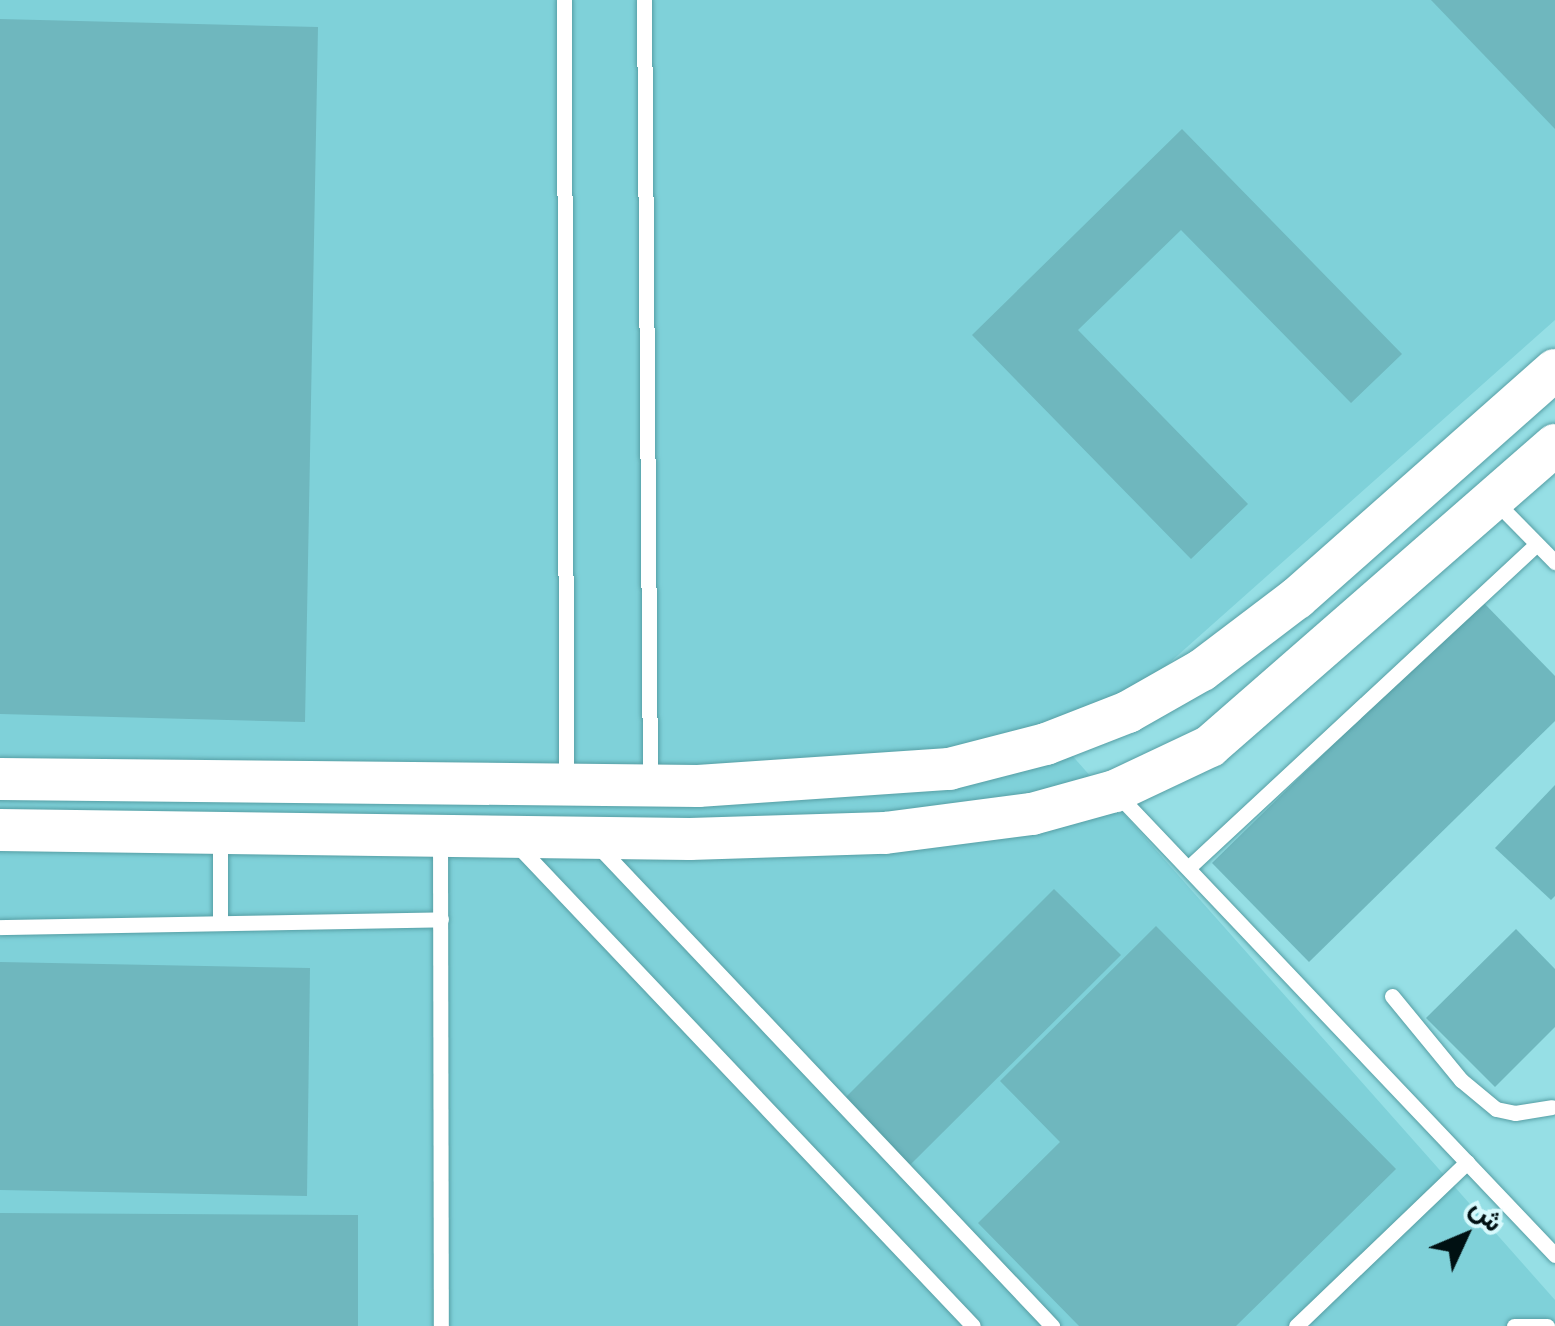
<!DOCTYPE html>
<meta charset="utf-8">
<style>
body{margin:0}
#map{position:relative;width:1555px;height:1326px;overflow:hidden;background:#96dfe5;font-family:Poppins,Vazirmatn,sans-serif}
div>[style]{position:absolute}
.built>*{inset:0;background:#7fd1d9}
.building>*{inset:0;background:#6fb7be}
.roads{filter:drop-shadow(0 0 2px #569ea4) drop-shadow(0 0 2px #569ea4)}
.lane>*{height:15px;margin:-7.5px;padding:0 7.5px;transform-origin:7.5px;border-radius:7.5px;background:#fff}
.secondary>*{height:42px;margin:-21px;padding:0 21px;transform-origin:21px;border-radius:21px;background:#fff}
span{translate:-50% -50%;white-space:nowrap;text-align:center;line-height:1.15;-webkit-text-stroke:8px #d6f9fc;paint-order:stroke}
.north{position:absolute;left:1415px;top:1186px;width:100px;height:100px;-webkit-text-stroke:8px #d6f9fc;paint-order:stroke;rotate:46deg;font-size:28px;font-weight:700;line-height:40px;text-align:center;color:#001012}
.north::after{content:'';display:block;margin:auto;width:35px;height:45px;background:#001012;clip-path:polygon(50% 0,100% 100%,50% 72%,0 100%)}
</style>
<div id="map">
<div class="built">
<div style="clip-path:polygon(0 0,1555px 0,1555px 320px,1069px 752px,1555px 1300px,1555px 1326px,0 1326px)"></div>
</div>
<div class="building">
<div style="clip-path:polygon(1431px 0,1555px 0,1555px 129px)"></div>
<div style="clip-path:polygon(0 19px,318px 27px,305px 722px,0 714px)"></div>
<div style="clip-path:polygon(1182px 129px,1402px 354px,1351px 403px,1181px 230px,1078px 330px,1248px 504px,1191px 559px,972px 335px)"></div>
<div style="clip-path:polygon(1481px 600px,1555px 676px,1555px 721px,1309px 962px,1212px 863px)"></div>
<div style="clip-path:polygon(1555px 785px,1555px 896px,1551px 900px,1495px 848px)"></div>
<div style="clip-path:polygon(1054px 889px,1121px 955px,909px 1166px,843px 1100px)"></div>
<div style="clip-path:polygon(1156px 926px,1396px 1169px,1236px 1326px,1079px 1326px,978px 1223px,1060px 1142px,1000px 1081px)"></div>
<div style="clip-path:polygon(1516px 929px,1555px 969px,1555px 1027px,1495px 1087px,1426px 1018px)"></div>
<div style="clip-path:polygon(0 962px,310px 968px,307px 1196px,0 1190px)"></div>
<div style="clip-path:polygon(0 1213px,358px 1215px,358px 1326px,0 1326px)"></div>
</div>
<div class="roads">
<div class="lane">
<div style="left:564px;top:0;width:781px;rotate:89.85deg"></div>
<div style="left:644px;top:0;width:781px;rotate:89.56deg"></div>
<div style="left:1495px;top:501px;width:86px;rotate:45.5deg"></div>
<div style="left:1117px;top:794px;width:636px;rotate:46.47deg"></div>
<div style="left:440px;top:838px;width:488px;rotate:89.9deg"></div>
<div style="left:518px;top:846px;width:661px;rotate:46.53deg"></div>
<div style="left:598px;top:846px;width:661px;rotate:46.59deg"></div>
<div style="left:1188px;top:868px;width:476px;rotate:-42.9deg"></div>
<div style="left:220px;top:923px;width:86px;rotate:-90deg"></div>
<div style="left:0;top:927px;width:441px;rotate:-1deg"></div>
<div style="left:1392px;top:996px;width:109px;rotate:50.6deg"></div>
<div style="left:1461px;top:1080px;width:45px;rotate:39.6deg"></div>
<div style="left:1496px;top:1109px;width:19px;rotate:12deg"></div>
<div style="left:1515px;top:1113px;width:37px;rotate:-9deg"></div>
<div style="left:1296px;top:1326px;width:237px;rotate:-43.8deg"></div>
<div style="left:1514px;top:1326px;width:33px"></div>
</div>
<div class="secondary">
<div style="left:0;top:779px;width:698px;rotate:0.57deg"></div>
<div style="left:698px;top:786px;width:252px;rotate:-3.9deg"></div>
<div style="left:949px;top:769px;width:100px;rotate:-14.5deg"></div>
<div style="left:1046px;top:744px;width:88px;rotate:-21.3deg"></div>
<div style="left:1128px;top:712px;width:85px;rotate:-29.6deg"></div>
<div style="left:1202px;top:670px;width:119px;rotate:-37.2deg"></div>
<div style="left:1297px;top:598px;width:344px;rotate:-41.5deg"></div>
<div style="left:0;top:830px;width:690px;rotate:0.75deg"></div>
<div style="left:690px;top:839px;width:195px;rotate:-1.8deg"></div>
<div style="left:885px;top:833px;width:148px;rotate:-7.4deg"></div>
<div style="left:1032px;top:814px;width:86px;rotate:-15.5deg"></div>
<div style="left:1115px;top:791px;width:105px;rotate:-25.3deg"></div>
<div style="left:1210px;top:746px;width:458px;rotate:-41.1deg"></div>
</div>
</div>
<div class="north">ش</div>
</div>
